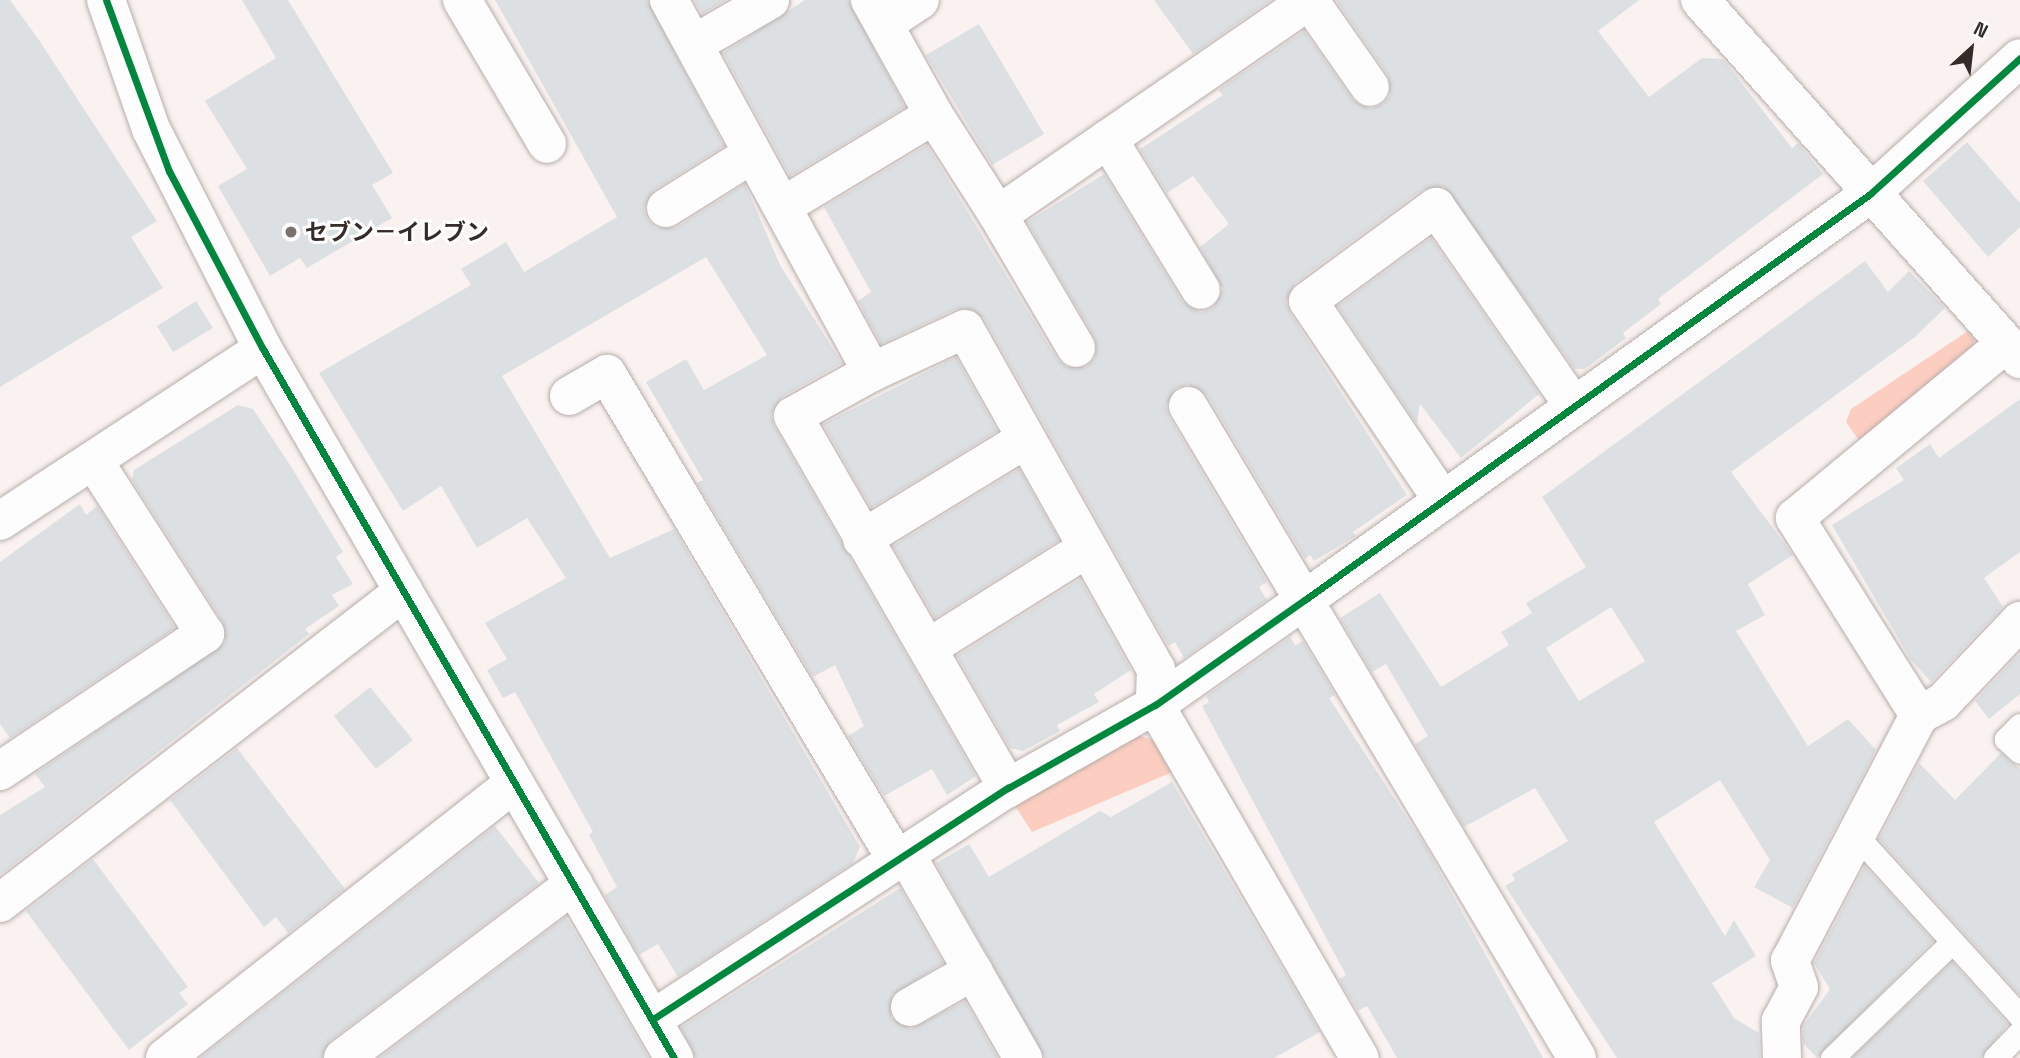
<!DOCTYPE html>
<meta charset="utf-8">
<style>
body{margin:0}
#map{position:relative;width:2020px;height:1058px;overflow:hidden;background:#faf2f0;font-family:"Space Grotesk","Noto Sans JP",sans-serif}
div>[style]{position:absolute}
.green>*{inset:0;background:#fccec1}
.building>*{inset:0;background:#dde0e3}
.roads{filter:drop-shadow(0 0 2px #b6aeab) drop-shadow(0 0 2px #b6aeab)}
.service>*{height:23px;margin:-11.5px;padding:0 11.5px;transform-origin:11.5px;border-radius:11.5px;background:#fefdfd}
.minor>*{height:38px;margin:-19px;padding:0 19px;transform-origin:19px;border-radius:19px;background:#fefdfd}
.tertiary>*{height:38px;margin:-19px;padding:0 19px;transform-origin:19px;border-radius:19px;background:#fefdfd}
.cycleway>*{height:7px;margin:-3.5px;padding:0 3.5px;transform-origin:3.5px;border-radius:3.5px;background:#00873e}
.dots>*{width:19px;height:19px;translate:-50% -50%;box-sizing:border-box;border:4px solid #fff;border-radius:50%}
span{translate:-50% -50%;white-space:nowrap;text-align:center;line-height:1.15;-webkit-text-stroke:6px #fff;paint-order:stroke}
.poi-label{font-size:23px;color:#352b28;font-weight:700}
.left{translate:0 -50%;text-align:left}
.north{position:absolute;left:1936px;top:14px;width:70px;height:70px;-webkit-text-stroke:5px #fff;paint-order:stroke;rotate:27deg;font-size:19px;font-weight:700;line-height:28px;text-align:center;color:#352b28}
.north::after{content:'';display:block;margin:auto;width:24px;height:32px;background:#352b28;clip-path:polygon(50% 0,100% 100%,50% 72%,0 100%)}
</style>
<div id="map">
<div class="green">
<div style="clip-path:polygon(1968px 331px,1975px 340px,1965px 361px,1860px 442px,1846px 422px,1851px 409px)"></div>
<div style="clip-path:polygon(1132px 733px,1162px 743px,1177px 770px,1032px 832px,1015px 806px)"></div>
</div>
<div class="building">
<div style="clip-path:polygon(0 0,10px 0,39px 40px,157px 221px,131px 237px,163px 288px,0 387px)"></div>
<div style="clip-path:polygon(242px 0,288px 0,393px 173px,372px 185px,392px 218px,307px 268px,300px 258px,270px 276px,218px 186px,247px 169px,205px 101px,276px 58px)"></div>
<div style="clip-path:polygon(495px 0,647px 0,724px 146px,654px 190px,644px 208px,647px 219px,656px 228px,677px 227px,745px 184px,780px 265px,842px 363px,782px 397px,771px 415px,774px 426px,976px 776px,947px 795px,932px 769px,884px 796px,848px 736px,864px 726px,835px 665px,813px 677px,697px 483px,703px 480px,646px 382px,686px 359px,704px 390px,767px 355px,706px 257px,502px 376px,610px 558px,674px 529px,860px 847px,853px 863px,678px 977px,658px 944px,639px 955px,605px 895px,617px 887px,589px 835px,593px 832px,515px 692px,503px 698px,487px 670px,507px 659px,485px 623px,566px 578px,527px 518px,477px 548px,441px 486px,403px 511px,319px 373px,471px 285px,461px 269px,506px 242px,524px 272px,617px 217px)"></div>
<div style="clip-path:polygon(694px 0,726px 0,702px 14px)"></div>
<div style="clip-path:polygon(805px 0,848px 0,905px 107px,790px 176px,723px 53px)"></div>
<div style="clip-path:polygon(1154px 0,1271px 0,1193px 54px)"></div>
<div style="clip-path:polygon(1336px 0,1639px 0,1598px 31px,1649px 97px,1702px 58px,1723px 59px,1792px 148px,1798px 143px,1823px 174px,1658px 299px,1661px 304px,1623px 333px,1626px 338px,1585px 369px,1575px 369px,1444px 187px,1423px 189px,1295px 283px,1286px 302px,1290px 313px,1407px 495px,1353px 532px,1356px 536px,1314px 561px,1310px 555px,1305px 559px,1207px 395px,1188px 384px,1176px 388px,1166px 406px,1169px 417px,1267px 582px,1259px 587px,1267px 600px,1184px 658px,1175px 642px,1168px 646px,984px 318px,956px 309px,881px 344px,858px 301px,871px 292px,824px 207px,927px 145px,1057px 359px,1066px 367px,1086px 367px,1095px 358px,1095px 338px,1027px 222px,1104px 174px,1182px 301px,1201px 312px,1213px 308px,1223px 289px,1200px 247px,1229px 224px,1193px 176px,1167px 193px,1140px 149px,1223px 95px,1218px 90px,1304px 31px,1353px 100px,1371px 109px,1383px 104px,1390px 96px,1388px 75px)"></div>
<div style="clip-path:polygon(979px 24px,1044px 134px,992px 165px,926px 55px)"></div>
<div style="clip-path:polygon(1967px 142px,2020px 203px,2020px 227px,1988px 257px,1923px 181px)"></div>
<div style="clip-path:polygon(1431px 238px,1539px 394px,1461px 458px,1420px 404px,1417px 424px,1338px 306px)"></div>
<div style="clip-path:polygon(evenodd,1865px 261px,1888px 292px,1909px 271px,1945px 308px,1915px 337px,1731px 472px,1793px 555px,1748px 584px,1765px 615px,1736px 631px,1808px 746px,1848px 719px,1876px 750px,1793px 908px,1754px 887px,1770px 860px,1720px 780px,1654px 822px,1725px 936px,1734px 920px,1756px 956px,1712px 983px,1734px 1018px,1759px 1033px,1760px 1058px,1617px 1058px,1505px 886px,1515px 880px,1512px 874px,1568px 841px,1535px 788px,1464px 827px,1415px 744px,1428px 736px,1386px 664px,1372px 672px,1340px 618px,1380px 593px,1441px 687px,1509px 645px,1501px 632px,1532px 613px,1526px 603px,1586px 567px,1542px 497px,1865px 261px,1611px 607px,1645px 661px,1579px 701px,1546px 648px,1611px 607px)"></div>
<div style="clip-path:polygon(196px 301px,213px 328px,173px 352px,157px 326px)"></div>
<div style="clip-path:polygon(956px 357px,997px 431px,871px 508px,823px 424px)"></div>
<div style="clip-path:polygon(2020px 399px,2020px 552px,1984px 578px,2003px 607px,1931px 682px,1911px 660px,1832px 525px,1904px 480px,1896px 468px,1930px 444px,1939px 458px)"></div>
<div style="clip-path:polygon(238px 405px,253px 409px,292px 468px,343px 552px,336px 557px,353px 584px,332px 595px,339px 606px,305px 629px,309px 634px,0 875px,0 815px,45px 787px,35px 774px,225px 643px,223px 622px,132px 480px,134px 470px)"></div>
<div style="clip-path:polygon(1019px 469px,1059px 540px,935px 618px,893px 546px)"></div>
<div style="clip-path:polygon(80px 504px,86px 515px,97px 506px,175px 628px,10px 738px,0 724px,0 562px)"></div>
<div style="clip-path:polygon(1080px 579px,1131px 670px,1094px 694px,1099px 702px,1057px 725px,1060px 731px,1023px 751px,1010px 748px,957px 656px)"></div>
<div style="clip-path:polygon(1290px 637px,1295px 645px,1303px 641px,1335px 695px,1329px 698px,1426px 847px,1543px 1058px,1397px 1058px,1367px 1006px,1358px 1011px,1339px 979px,1346px 975px,1202px 706px,1209px 702px,1206px 696px)"></div>
<div style="clip-path:polygon(2020px 653px,2020px 694px,1989px 719px,1975px 701px)"></div>
<div style="clip-path:polygon(370px 687px,413px 740px,376px 769px,334px 716px)"></div>
<div style="clip-path:polygon(237px 748px,345px 889px,288px 933px,276px 917px,264px 927px,170px 800px)"></div>
<div style="clip-path:polygon(2001px 753px,2020px 769px,2020px 995px,1879px 839px,1919px 763px,1955px 800px)"></div>
<div style="clip-path:polygon(1172px 782px,1320px 1032px,1274px 1058px,1045px 1058px,936px 863px,969px 844px,989px 877px,1100px 811px,1111px 817px)"></div>
<div style="clip-path:polygon(495px 826px,539px 883px,330px 1041px,322px 1058px,200px 1058px)"></div>
<div style="clip-path:polygon(93px 859px,188px 987px,179px 993px,188px 1004px,129px 1050px,26px 911px)"></div>
<div style="clip-path:polygon(1865px 866px,1933px 941px,1817px 1058px,1803px 1043px,1803px 1026px,1830px 989px,1814px 963px)"></div>
<div style="clip-path:polygon(900px 888px,943px 963px,892px 995px,891px 1018px,911px 1029px,965px 1001px,998px 1058px,696px 1058px,681px 1027px)"></div>
<div style="clip-path:polygon(566px 917px,649px 1058px,379px 1058px)"></div>
<div style="clip-path:polygon(1952px 962px,2008px 1024px,1981px 1058px,1852px 1058px)"></div>
</div>
<div class="roads">
<div class="service">
<div style="left:2020px;top:725px;width:20px;rotate:135deg"></div>
<div style="left:2006px;top:739px;width:19px;rotate:43deg"></div>
<div style="left:1855px;top:834px;width:246px;rotate:47.8deg"></div>
<div style="left:1832px;top:1058px;width:167px;rotate:-44deg"></div>
<div style="left:1995px;top:1058px;width:36px;rotate:-46deg"></div>
</div>
<div class="minor">
<div style="left:462px;top:0;width:167px;rotate:59.4deg"></div>
<div style="left:669px;top:0;width:424px;rotate:61.4deg"></div>
<div style="left:872px;top:372px;width:90px;rotate:150.9deg"></div>
<div style="left:793px;top:416px;width:430px;rotate:60deg"></div>
<div style="left:870px;top:0;width:132px;rotate:60.9deg"></div>
<div style="left:1309px;top:0;width:106px;rotate:55deg"></div>
<div style="left:1700px;top:0;width:481px;rotate:48.3deg"></div>
<div style="left:884px;top:24px;width:43px;rotate:-33.7deg"></div>
<div style="left:694px;top:44px;width:88px;rotate:-30.1deg"></div>
<div style="left:151px;top:129px;width:247px;rotate:63deg"></div>
<div style="left:263px;top:349px;width:820px;rotate:59.9deg"></div>
<div style="left:1108px;top:139px;width:177px;rotate:58.4deg"></div>
<div style="left:783px;top:206px;width:176px;rotate:-31.1deg"></div>
<div style="left:934px;top:115px;width:119px;rotate:57.4deg"></div>
<div style="left:998px;top:215px;width:379px;rotate:-34.6deg"></div>
<div style="left:666px;top:208px;width:102px;rotate:-32.1deg"></div>
<div style="left:998px;top:215px;width:154px;rotate:59.6deg"></div>
<div style="left:872px;top:372px;width:102px;rotate:-24.8deg"></div>
<div style="left:965px;top:329px;width:390px;rotate:60.7deg"></div>
<div style="left:1156px;top:669px;width:36px;rotate:92deg"></div>
<div style="left:1155px;top:705px;width:408px;rotate:59.9deg"></div>
<div style="left:569px;top:396px;width:44px;rotate:-30.1deg"></div>
<div style="left:607px;top:374px;width:565px;rotate:59.21deg"></div>
<div style="left:1188px;top:406px;width:759px;rotate:59.18deg"></div>
<div style="left:1443px;top:501px;width:241px;rotate:-124deg"></div>
<div style="left:1308px;top:301px;width:159px;rotate:-36.3deg"></div>
<div style="left:1436px;top:207px;width:242px;rotate:55.3deg"></div>
<div style="left:0;top:521px;width:314px;rotate:-33.2deg"></div>
<div style="left:862px;top:539px;width:192px;rotate:-31.4deg"></div>
<div style="left:928px;top:648px;width:186px;rotate:-32.1deg"></div>
<div style="left:1919px;top:715px;width:27px;rotate:-28deg"></div>
<div style="left:1943px;top:702px;width:112px;rotate:-46.5deg"></div>
<div style="left:0;top:771px;width:247px;rotate:-33.8deg"></div>
<div style="left:205px;top:634px;width:206px;rotate:-122.7deg"></div>
<div style="left:905px;top:853px;width:237px;rotate:60.1deg"></div>
<div style="left:0;top:903px;width:510px;rotate:-37.68deg"></div>
<div style="left:910px;top:1007px;width:73px;rotate:-29.7deg"></div>
<div style="left:653px;top:1019px;width:424px;rotate:-33.1deg"></div>
<div style="left:1008px;top:788px;width:169px;rotate:-29.5deg"></div>
<div style="left:1155px;top:705px;width:184px;rotate:-35.1deg"></div>
<div style="left:1306px;top:599px;width:694px;rotate:-35.68deg"></div>
<div style="left:1870px;top:194px;width:202px;rotate:-42.2deg"></div>
<div style="left:165px;top:1058px;width:444px;rotate:-38.2deg"></div>
<div style="left:343px;top:1058px;width:289px;rotate:-37deg"></div>
<div style="left:1782px;top:1058px;width:37px;rotate:-92deg"></div>
<div style="left:1781px;top:1021px;width:38px;rotate:-62deg"></div>
<div style="left:1799px;top:987px;width:28px;rotate:-109deg"></div>
<div style="left:1790px;top:961px;width:278px;rotate:-62.3deg"></div>
<div style="left:1919px;top:715px;width:233px;rotate:-122.2deg"></div>
<div style="left:1795px;top:518px;width:273px;rotate:-39.6deg"></div>
</div>
<div class="tertiary">
<div style="left:106px;top:0;width:137px;rotate:70.8deg"></div>
</div>
</div>
<div class="cycleway">
<div style="left:106px;top:0;width:182px;rotate:69.8deg"></div>
<div style="left:169px;top:171px;width:201px;rotate:62.2deg"></div>
<div style="left:263px;top:349px;width:820px;rotate:59.9deg"></div>
<div style="left:653px;top:1019px;width:424px;rotate:-33.1deg"></div>
<div style="left:1008px;top:788px;width:169px;rotate:-29.5deg"></div>
<div style="left:1155px;top:705px;width:184px;rotate:-35.1deg"></div>
<div style="left:1306px;top:599px;width:694px;rotate:-35.68deg"></div>
<div style="left:1870px;top:194px;width:202px;rotate:-42.2deg"></div>
</div>
<div class="dots">
<div style="left:291px;top:232px;background:#7a716e"></div>
</div>
<div class="poi-label">
<span class="left" style="left:305px;top:232px">セブン－イレブン</span>
</div>
<div class="north">N</div>
</div>
